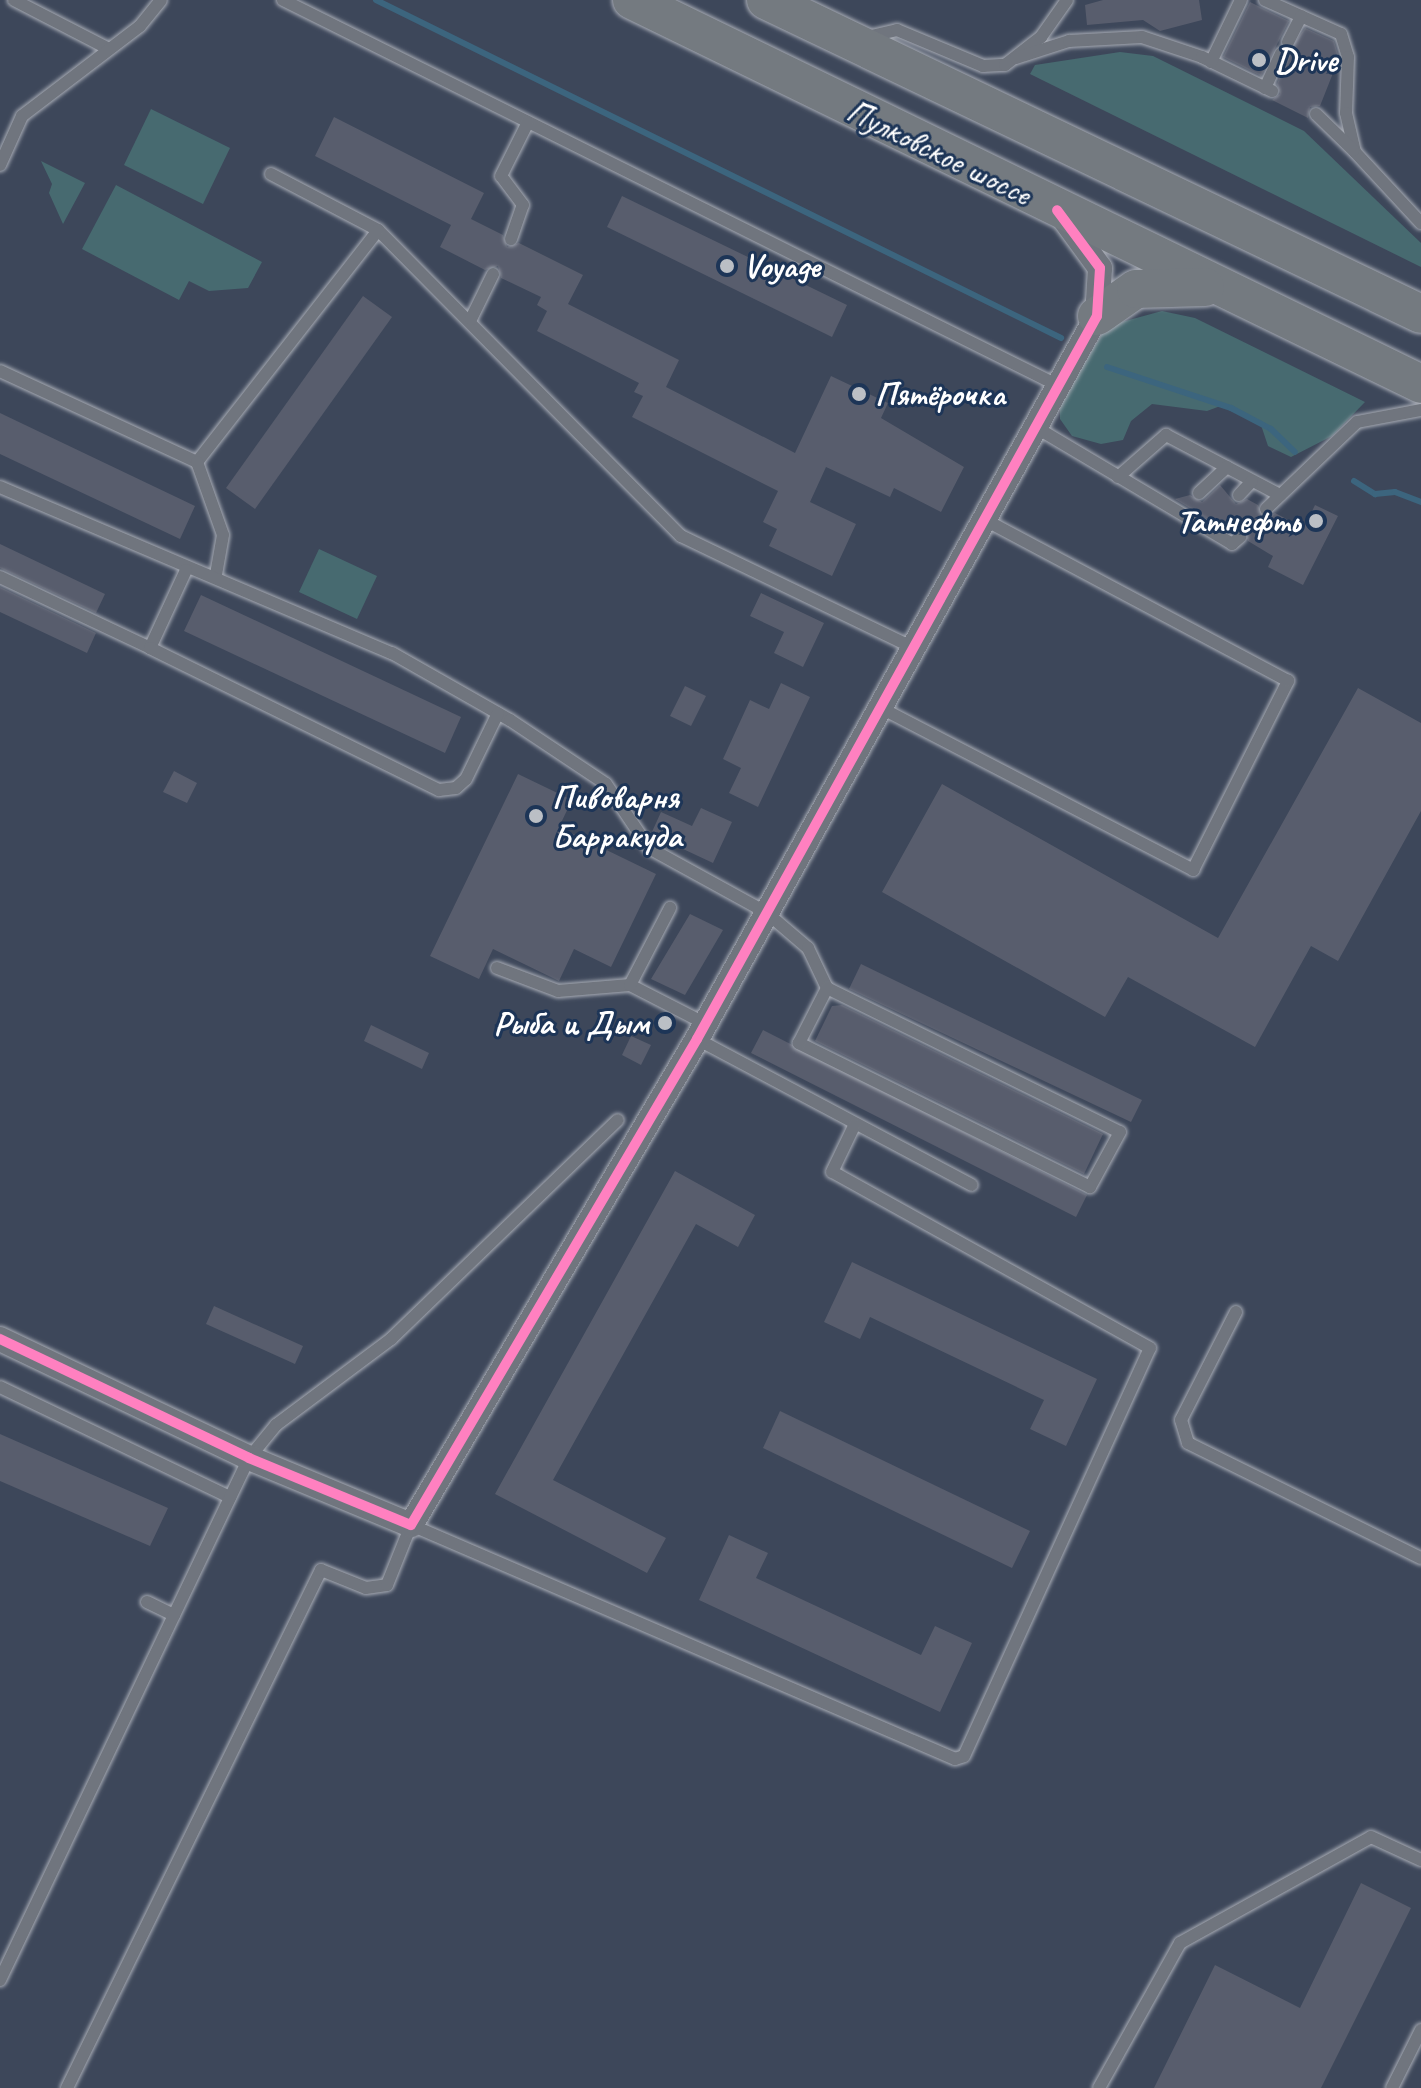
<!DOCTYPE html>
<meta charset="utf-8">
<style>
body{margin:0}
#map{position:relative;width:1421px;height:2088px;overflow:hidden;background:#3d475a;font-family:Caveat,sans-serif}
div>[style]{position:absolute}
.green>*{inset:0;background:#476a70}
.stream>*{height:6px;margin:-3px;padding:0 3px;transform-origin:3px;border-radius:3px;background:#3c657e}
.building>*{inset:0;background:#585d6d}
.roads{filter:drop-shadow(0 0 2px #a8acb5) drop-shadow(0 0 2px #a8acb5)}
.service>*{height:12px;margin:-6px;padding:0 6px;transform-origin:6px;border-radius:6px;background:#70757e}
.minor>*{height:24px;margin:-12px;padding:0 12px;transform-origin:12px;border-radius:12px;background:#70757e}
.trunk>*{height:38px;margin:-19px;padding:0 19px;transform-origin:19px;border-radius:19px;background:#747a80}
.cycleway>*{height:10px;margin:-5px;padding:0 5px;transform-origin:5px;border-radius:5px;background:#ff80c0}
.dots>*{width:22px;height:22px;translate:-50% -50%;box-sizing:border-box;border:4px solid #1d3557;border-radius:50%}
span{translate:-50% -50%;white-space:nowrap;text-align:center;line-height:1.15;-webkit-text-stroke:6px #1d3557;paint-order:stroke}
.poi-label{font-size:34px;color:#fff;font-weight:700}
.left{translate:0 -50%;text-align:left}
.right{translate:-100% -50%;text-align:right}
.street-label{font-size:34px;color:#fff}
</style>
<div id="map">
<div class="green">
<div style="clip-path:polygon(1120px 52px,1153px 56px,1304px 131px,1421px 243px,1421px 267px,1030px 74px,1035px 65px)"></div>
<div style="clip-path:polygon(151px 109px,230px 148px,203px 204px,124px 165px)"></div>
<div style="clip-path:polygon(41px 161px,85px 183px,63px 224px,49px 193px,52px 184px)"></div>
<div style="clip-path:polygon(116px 185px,262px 262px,248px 288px,209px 291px,189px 281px,179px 300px,82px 249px)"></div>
<div style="clip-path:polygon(1162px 311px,1195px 318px,1365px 402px,1332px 436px,1291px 457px,1268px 446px,1261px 425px,1223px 405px,1207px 411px,1152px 404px,1131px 421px,1123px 440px,1101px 444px,1072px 436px,1060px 419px,1060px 403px,1107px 326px)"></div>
<div style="clip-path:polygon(319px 549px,377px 576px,357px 619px,299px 592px)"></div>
</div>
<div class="stream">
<div style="left:376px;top:0;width:764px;rotate:26.26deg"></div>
<div style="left:1107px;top:367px;width:131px;rotate:18.3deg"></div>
<div style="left:1231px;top:408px;width:45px;rotate:27.7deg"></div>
<div style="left:1271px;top:429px;width:33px;rotate:44deg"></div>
<div style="left:1354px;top:481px;width:25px;rotate:32deg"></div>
<div style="left:1375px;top:494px;width:20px;rotate:-6deg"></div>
<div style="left:1395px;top:492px;width:28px;rotate:21deg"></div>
</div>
<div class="building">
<div style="clip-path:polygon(1103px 0,1199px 0,1202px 20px,1160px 31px,1143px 20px,1087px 25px,1085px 5px)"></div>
<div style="clip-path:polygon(1250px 2px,1289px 21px,1261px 76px,1223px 57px)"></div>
<div style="clip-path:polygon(1305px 28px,1334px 41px,1339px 58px,1320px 106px,1310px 107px,1308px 118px,1272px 100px,1280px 94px,1277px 84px,1289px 51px)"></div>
<div style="clip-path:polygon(334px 117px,484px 193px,471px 219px,503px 235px,507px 247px,519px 243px,583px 275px,568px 304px,679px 360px,666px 387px,795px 453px,831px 376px,888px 403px,881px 418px,964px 467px,941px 512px,894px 488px,890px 497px,826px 467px,810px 502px,856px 524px,832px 576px,769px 546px,777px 529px,763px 522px,778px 491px,632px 417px,643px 396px,634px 392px,639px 383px,537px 331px,547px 311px,537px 305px,541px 297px,501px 278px,498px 266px,485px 270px,440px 247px,451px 225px,315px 156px)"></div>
<div style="clip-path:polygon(622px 196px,847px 305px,832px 337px,607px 227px)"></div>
<div style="clip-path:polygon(363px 296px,392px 317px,255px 509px,226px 488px)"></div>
<div style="clip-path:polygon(0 413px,195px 506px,180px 539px,0 454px)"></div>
<div style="clip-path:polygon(1220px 485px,1236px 504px,1247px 499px,1258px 505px,1264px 518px,1275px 513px,1304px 528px,1315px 505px,1338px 516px,1303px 585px,1268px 567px,1273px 556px,1248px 541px,1244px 529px,1231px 533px,1175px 499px,1190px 495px,1202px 502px)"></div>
<div style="clip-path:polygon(0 544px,105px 594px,96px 613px,0 568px)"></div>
<div style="clip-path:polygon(0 587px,96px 633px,87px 653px,0 612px)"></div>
<div style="clip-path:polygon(761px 593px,824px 623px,803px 667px,774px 653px,784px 632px,750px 616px)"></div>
<div style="clip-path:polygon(201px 595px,461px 717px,445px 753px,184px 631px)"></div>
<div style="clip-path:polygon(781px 683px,810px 697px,758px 807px,729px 793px,741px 768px,723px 759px,750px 700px,769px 709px)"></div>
<div style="clip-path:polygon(685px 686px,706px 696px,691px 726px,670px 716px)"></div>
<div style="clip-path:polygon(1358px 688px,1421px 723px,1421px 811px,1338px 961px,1311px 946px,1255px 1047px,1128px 977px,1105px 1017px,882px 892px,942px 784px,1218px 938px)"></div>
<div style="clip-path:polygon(174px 771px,197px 783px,187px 803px,163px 792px)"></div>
<div style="clip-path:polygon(518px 774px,572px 800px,559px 827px,656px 874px,611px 967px,574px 949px,559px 981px,493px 949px,479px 979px,430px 956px)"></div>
<div style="clip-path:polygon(701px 808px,732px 822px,713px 863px,651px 834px,661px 812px,692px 826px)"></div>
<div style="clip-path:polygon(690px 914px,723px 930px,685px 995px,651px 979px)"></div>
<div style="clip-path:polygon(861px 964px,1142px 1100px,1131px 1122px,849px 989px)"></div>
<div style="clip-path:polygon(842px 1005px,1103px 1134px,1084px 1174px,815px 1041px,832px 1006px)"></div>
<div style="clip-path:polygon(371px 1025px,429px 1053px,422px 1069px,364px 1041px)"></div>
<div style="clip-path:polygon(763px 1030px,1087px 1195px,1076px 1217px,751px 1053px)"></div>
<div style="clip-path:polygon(631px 1036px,651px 1045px,641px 1065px,622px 1055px)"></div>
<div style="clip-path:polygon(675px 1171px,755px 1215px,738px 1247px,696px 1224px,553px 1480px,666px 1538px,647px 1573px,495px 1494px)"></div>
<div style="clip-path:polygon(852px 1262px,1097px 1379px,1066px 1446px,1030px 1429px,1044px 1400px,870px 1317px,860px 1339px,824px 1322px)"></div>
<div style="clip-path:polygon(214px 1306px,303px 1346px,295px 1364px,206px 1324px)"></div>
<div style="clip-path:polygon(780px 1411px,1030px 1531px,1012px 1568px,763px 1448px)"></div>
<div style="clip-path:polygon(0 1434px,168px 1508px,150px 1546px,0 1481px)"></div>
<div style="clip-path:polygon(729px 1535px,768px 1553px,756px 1578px,921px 1655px,935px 1626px,972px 1643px,940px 1712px,699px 1600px)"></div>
<div style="clip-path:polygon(1361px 1883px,1411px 1908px,1321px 2088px,1154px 2088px,1215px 1965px,1300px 2008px)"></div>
</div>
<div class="roads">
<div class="service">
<div style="left:14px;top:0;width:105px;rotate:27.3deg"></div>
<div style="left:283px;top:0;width:867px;rotate:26.45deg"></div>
<div style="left:1265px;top:0;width:83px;rotate:24.1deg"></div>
<div style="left:1341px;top:34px;width:24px;rotate:73deg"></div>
<div style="left:1348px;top:57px;width:56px;rotate:92deg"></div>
<div style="left:1346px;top:113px;width:40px;rotate:77deg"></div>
<div style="left:1355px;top:152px;width:97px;rotate:47.1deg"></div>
<div style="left:867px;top:37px;width:31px;rotate:-13deg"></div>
<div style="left:897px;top:30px;width:93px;rotate:22.7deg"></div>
<div style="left:983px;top:66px;width:22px;rotate:-3deg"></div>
<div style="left:1005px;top:65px;width:46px;rotate:-37.9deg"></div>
<div style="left:1041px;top:37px;width:45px;rotate:-54.9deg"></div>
<div style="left:1288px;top:42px;width:29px;rotate:-63deg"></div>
<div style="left:1016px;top:58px;width:56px;rotate:-17.8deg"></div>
<div style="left:1069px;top:41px;width:73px;rotate:-3.1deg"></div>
<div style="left:1142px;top:37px;width:63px;rotate:18.4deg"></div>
<div style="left:1202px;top:57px;width:78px;rotate:25.9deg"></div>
<div style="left:1211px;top:62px;width:69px;rotate:-64.2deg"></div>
<div style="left:1265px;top:88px;width:38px;rotate:-65deg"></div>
<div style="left:1316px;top:114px;width:52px;rotate:44.2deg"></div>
<div style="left:0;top:165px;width:54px;rotate:-65.8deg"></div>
<div style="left:22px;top:116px;width:148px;rotate:-37.3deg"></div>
<div style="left:140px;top:26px;width:33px;rotate:-51deg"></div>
<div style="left:271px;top:174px;width:121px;rotate:27.6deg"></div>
<div style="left:378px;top:230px;width:431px;rotate:45.3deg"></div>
<div style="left:681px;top:536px;width:259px;rotate:25.7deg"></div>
<div style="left:511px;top:239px;width:36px;rotate:-71deg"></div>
<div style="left:523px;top:205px;width:36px;rotate:-127deg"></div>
<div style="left:501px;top:176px;width:60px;rotate:-63.4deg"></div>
<div style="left:471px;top:319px;width:50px;rotate:-63.9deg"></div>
<div style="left:0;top:371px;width:217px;rotate:24.8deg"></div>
<div style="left:197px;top:462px;width:294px;rotate:-52deg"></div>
<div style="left:1037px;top:428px;width:227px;rotate:30.7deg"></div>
<div style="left:1232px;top:544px;width:11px;rotate:-41deg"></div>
<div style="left:197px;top:462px;width:77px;rotate:70.4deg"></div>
<div style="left:223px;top:535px;width:40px;rotate:100deg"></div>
<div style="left:1118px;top:477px;width:64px;rotate:-41.2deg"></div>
<div style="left:1166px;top:435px;width:129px;rotate:27.8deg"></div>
<div style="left:0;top:487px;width:426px;rotate:23deg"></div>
<div style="left:392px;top:653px;width:136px;rotate:29.6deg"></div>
<div style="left:510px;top:720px;width:115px;rotate:33.7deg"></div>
<div style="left:606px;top:784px;width:77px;rotate:56.1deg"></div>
<div style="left:649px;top:848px;width:135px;rotate:28.8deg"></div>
<div style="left:767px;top:913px;width:54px;rotate:40.5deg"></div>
<div style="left:808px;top:948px;width:44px;rotate:64.6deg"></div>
<div style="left:827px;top:988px;width:326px;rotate:26.2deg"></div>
<div style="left:1120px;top:1132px;width:63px;rotate:118.6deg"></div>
<div style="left:1090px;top:1187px;width:325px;rotate:-153.7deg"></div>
<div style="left:799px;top:1043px;width:62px;rotate:-63deg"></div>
<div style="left:1199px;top:493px;width:38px;rotate:-43deg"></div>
<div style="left:1239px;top:495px;width:19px;rotate:-47deg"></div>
<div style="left:1266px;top:509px;width:126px;rotate:-43.7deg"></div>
<div style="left:1357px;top:422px;width:65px;rotate:-10.6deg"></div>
<div style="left:0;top:577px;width:166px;rotate:25.3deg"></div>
<div style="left:150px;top:648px;width:86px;rotate:-65.2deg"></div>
<div style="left:150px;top:648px;width:322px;rotate:26.2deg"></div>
<div style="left:439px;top:790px;width:17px;rotate:-7deg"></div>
<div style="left:456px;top:788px;width:13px;rotate:-42deg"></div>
<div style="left:466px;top:779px;width:73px;rotate:-64.1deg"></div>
<div style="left:881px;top:708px;width:352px;rotate:27.4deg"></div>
<div style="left:1193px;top:870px;width:212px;rotate:-63.3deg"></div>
<div style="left:1288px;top:681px;width:343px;rotate:-152deg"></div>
<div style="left:497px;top:968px;width:65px;rotate:20.7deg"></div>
<div style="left:558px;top:991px;width:72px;rotate:-4.8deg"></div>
<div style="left:630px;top:985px;width:83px;rotate:27.2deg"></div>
<div style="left:630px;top:985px;width:87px;rotate:-62.5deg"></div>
<div style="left:697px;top:1039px;width:311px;rotate:28deg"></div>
<div style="left:1236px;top:1312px;width:121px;rotate:117deg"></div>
<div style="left:1181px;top:1420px;width:24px;rotate:73deg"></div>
<div style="left:1188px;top:1443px;width:260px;rotate:26.3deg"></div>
<div style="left:0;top:1387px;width:255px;rotate:25.6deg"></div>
<div style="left:147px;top:1602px;width:30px;rotate:26deg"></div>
<div style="left:0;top:1980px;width:578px;rotate:-64.5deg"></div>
<div style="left:249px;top:1458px;width:43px;rotate:-50.7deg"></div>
<div style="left:276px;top:1425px;width:144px;rotate:-36.8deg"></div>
<div style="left:391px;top:1339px;width:315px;rotate:-44deg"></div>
<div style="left:67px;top:2088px;width:577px;rotate:-63.88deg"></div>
<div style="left:321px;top:1570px;width:48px;rotate:21.8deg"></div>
<div style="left:366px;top:1588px;width:21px;rotate:-8deg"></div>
<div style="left:387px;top:1585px;width:65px;rotate:-68.2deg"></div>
<div style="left:411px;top:1525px;width:592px;rotate:23.27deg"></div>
<div style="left:955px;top:1759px;width:9px;rotate:-18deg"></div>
<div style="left:964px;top:1756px;width:448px;rotate:-65.5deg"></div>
<div style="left:1150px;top:1348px;width:363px;rotate:-151deg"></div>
<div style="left:832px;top:1172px;width:51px;rotate:-64.4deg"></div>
<div style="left:1099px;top:2088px;width:166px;rotate:-60.8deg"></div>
<div style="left:1180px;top:1943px;width:218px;rotate:-29deg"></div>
<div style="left:1371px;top:1837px;width:55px;rotate:24.7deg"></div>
<div style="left:1392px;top:2088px;width:65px;rotate:-63.4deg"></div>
</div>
<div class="minor">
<div style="left:0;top:1339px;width:276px;rotate:25.5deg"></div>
<div style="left:249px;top:1458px;width:175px;rotate:22.5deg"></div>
<div style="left:411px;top:1525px;width:564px;rotate:-59.52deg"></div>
<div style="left:697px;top:1039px;width:826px;rotate:-61.05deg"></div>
<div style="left:1097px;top:316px;width:48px;rotate:-86.4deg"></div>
<div style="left:1100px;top:268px;width:69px;rotate:-126.2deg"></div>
</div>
<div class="trunk">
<div style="left:632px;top:0;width:877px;rotate:25.95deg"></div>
<div style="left:766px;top:0;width:726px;rotate:25.61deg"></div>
<div style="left:1097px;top:316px;width:47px;rotate:-34.7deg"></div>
<div style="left:1136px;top:289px;width:69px;rotate:-1.7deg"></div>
</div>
</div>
<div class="cycleway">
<div style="left:0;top:1339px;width:276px;rotate:25.5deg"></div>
<div style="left:249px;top:1458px;width:175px;rotate:22.5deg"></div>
<div style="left:411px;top:1525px;width:564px;rotate:-59.52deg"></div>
<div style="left:697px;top:1039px;width:826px;rotate:-61.05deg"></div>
<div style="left:1097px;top:316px;width:48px;rotate:-86.4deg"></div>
<div style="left:1100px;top:268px;width:72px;rotate:-126.6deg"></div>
</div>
<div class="dots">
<div style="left:1259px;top:60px;background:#bbbfc5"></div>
<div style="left:727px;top:266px;background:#bbbfc5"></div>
<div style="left:859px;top:394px;background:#bbbfc5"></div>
<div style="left:1316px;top:521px;background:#bbbfc5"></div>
<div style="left:536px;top:816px;background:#bbbfc5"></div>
<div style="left:665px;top:1023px;background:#bbbfc5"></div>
</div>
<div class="poi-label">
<span class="left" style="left:1275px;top:60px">Drive</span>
<span class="left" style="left:743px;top:266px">Voyage</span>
<span class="left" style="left:875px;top:394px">Пятёрочка</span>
<span class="right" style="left:1300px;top:521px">Татнефть</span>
<span class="left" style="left:552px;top:816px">Пивоварня<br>Барракуда</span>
<span class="right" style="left:649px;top:1023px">Рыба и Дым</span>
</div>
<div class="street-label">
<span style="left:939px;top:152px;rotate:26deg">Пулковское шоссе</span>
</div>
</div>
